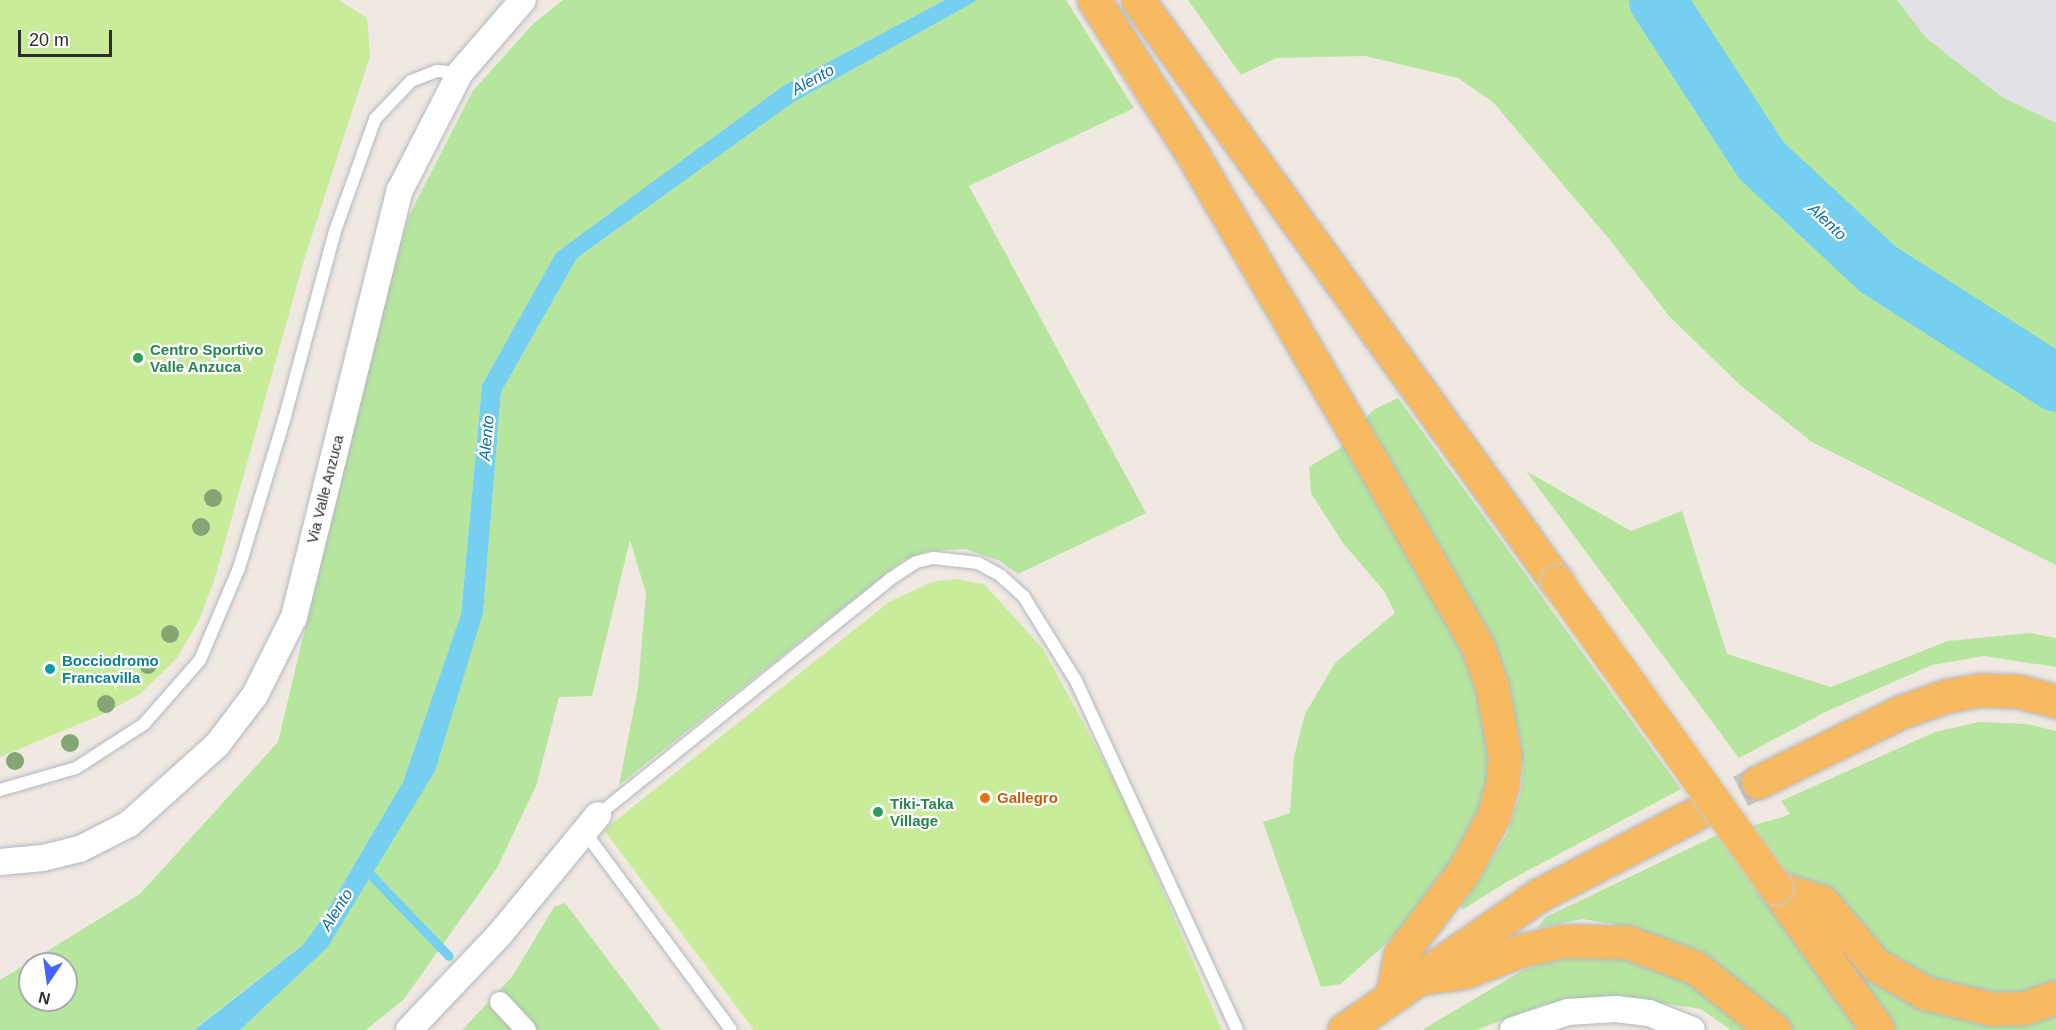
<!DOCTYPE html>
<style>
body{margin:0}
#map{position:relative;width:2056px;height:1030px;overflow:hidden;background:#efe9e1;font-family:Helvetica,sans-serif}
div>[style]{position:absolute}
.industrial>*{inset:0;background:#e3e1e8}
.green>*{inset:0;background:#b6e59e}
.pitch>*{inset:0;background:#c9ec9a}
.water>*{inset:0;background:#75cff0}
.stream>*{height:9px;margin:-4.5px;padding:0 4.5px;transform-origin:4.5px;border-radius:4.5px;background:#75cff0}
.river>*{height:57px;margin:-28.5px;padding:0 28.5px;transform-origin:28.5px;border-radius:28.5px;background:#75cff0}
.trunk-tunnel>*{height:33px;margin-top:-16.5px;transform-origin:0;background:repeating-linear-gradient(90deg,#c8c4bd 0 33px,transparent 0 49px)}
.roads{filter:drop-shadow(0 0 2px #b4b7c1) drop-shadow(0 0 2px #b4b7c1)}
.service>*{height:12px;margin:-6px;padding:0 6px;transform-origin:6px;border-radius:6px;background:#fff}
.pedestrian>*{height:20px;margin:-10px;padding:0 10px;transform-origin:10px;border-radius:10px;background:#fff}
.minor>*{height:26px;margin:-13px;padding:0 13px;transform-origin:13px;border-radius:13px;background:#fff}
.trunk>*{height:33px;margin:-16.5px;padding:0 16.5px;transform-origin:16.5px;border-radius:16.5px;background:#f8ba60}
.bridges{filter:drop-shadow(0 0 2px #c9c9c9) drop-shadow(0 0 2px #c9c9c9)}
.trunk-bridge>*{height:33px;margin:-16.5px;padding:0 16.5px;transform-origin:16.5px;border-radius:16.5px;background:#f8ba60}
.trees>*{width:18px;height:18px;margin:-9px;border-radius:50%;background:#84a574}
.dots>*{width:16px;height:16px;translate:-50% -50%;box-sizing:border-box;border:3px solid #fff;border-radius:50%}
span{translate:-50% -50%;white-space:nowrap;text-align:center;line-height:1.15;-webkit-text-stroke:4.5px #fff;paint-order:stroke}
.leisure-label{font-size:15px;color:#27864d;font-weight:700}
.left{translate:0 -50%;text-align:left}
.street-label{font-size:15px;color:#2e2e2e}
.culture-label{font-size:15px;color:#0d838f;font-weight:700}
.food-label{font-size:15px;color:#c56008;font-weight:700}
.water-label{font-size:16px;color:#0d6fa3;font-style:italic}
.north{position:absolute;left:18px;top:952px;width:60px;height:60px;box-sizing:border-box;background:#fff;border:2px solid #ababab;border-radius:50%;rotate:193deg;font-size:16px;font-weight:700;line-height:24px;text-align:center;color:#2e2e2e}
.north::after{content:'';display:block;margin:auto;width:21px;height:27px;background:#4264fb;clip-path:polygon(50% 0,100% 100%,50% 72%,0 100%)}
.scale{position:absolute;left:18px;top:30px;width:94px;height:27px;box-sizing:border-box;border:3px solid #2e2e2e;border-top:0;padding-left:8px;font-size:18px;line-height:21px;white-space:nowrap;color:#2e2e2e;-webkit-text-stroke:4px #fff;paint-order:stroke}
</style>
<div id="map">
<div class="industrial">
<div style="clip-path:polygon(1897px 0,2056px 0,2056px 123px,2002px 97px,1926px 38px)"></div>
</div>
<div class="green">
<div style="clip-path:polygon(evenodd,563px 0,945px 0,783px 86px,556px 254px,482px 385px,461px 614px,403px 782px,324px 916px,303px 945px,193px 1030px,0 1030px,0 980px,140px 894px,278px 742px,382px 305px,409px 216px,472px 92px,532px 25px,563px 0,30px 964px,66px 964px,66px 1000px,30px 1000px,30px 964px)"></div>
<div style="clip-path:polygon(978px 0,1066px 0,1134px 108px,969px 186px,1146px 513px,1018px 574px,1000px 561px,965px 549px,928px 551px,902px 561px,619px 785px,638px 688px,646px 593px,630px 540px,592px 696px,559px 697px,536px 786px,497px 868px,404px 999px,366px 1030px,240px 1030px,327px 948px,483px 613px,501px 392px,577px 258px,794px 102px)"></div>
<div style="clip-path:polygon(1188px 0,1655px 0,1759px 160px,1876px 270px,2056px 385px,2056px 565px,1812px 442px,1739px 384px,1669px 316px,1610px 240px,1493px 102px,1458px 78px,1365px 56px,1276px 58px,1241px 75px)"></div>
<div style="clip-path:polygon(1658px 0,1897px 0,1926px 38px,2002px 97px,2056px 123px,2056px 382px,1878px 268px,1761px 159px)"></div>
<div style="clip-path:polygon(1398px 398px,1681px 789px,1508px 881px,1462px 910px,1461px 906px,1507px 834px,1521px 792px,1523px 765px,1518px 729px,1499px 673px,1490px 774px,1468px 844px,1418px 915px,1341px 984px,1321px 987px,1263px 822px,1290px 813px,1294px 757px,1305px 714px,1335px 663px,1395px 613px,1384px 591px,1343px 543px,1311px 493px,1309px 467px,1339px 449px,1373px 410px)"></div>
<div style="clip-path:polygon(1526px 471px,1631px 531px,1682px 511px,1727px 654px,1831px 687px,1948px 641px,2030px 633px,2056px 638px,2056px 667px,1984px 656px,1932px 665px,1825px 712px,1739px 758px)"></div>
<div style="clip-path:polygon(1979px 722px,2027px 724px,2056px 731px,2056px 1030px,1731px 1030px,1701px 1009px,1622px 997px,1543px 1005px,1476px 1030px,1422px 1030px,1525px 969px,1560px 958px,1688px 948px,1614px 924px,1582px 919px,1537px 928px,1546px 917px,1713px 837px,1783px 817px,1790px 814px,1781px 801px,1935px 732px)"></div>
<div style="clip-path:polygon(565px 903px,661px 1030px,462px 1030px,512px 977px,554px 907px)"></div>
</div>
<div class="pitch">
<div style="clip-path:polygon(0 0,339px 0,367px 18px,370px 56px,304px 260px,214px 581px,199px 620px,177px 658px,140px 694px,103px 714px,0 757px)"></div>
<div style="clip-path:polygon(955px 579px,984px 584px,1043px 649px,1122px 794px,1222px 1030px,754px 1030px,604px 830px,889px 602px,932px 582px)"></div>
</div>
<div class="water">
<div style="clip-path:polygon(945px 0,978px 0,794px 102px,577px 258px,501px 392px,483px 613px,435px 771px,327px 948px,240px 1030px,194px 1030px,303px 945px,324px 916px,403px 782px,461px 614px,482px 385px,556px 253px,783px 86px)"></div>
</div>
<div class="stream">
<div style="left:364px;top:868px;width:122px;rotate:46deg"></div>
</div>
<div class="river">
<div style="left:1657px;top:0;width:191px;rotate:57deg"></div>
<div style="left:1761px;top:160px;width:160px;rotate:43deg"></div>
<div style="left:1878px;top:269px;width:211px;rotate:32.6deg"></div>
</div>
<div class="trunk-tunnel">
<div style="left:1697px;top:813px;width:68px;rotate:-26.9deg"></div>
</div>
<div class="roads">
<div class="service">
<div style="left:0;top:790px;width:79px;rotate:-16.1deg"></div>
<div style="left:76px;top:768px;width:81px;rotate:-32.9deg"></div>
<div style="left:144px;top:724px;width:85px;rotate:-48.8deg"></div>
<div style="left:200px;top:660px;width:100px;rotate:-67deg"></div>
<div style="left:239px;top:568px;width:155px;rotate:-73.1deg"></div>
<div style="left:284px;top:420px;width:196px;rotate:-74.9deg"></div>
<div style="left:335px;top:231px;width:119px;rotate:-70.3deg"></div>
<div style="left:375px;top:119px;width:52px;rotate:-46.5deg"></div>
<div style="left:411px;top:81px;width:28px;rotate:-21deg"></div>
<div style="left:437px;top:71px;width:23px;rotate:5deg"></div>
<div style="left:598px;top:815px;width:375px;rotate:-38.9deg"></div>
<div style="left:890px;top:579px;width:31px;rotate:-33deg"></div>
<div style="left:916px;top:562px;width:18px;rotate:-13deg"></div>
<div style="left:934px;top:558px;width:44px;rotate:6.5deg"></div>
<div style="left:978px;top:563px;width:26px;rotate:29deg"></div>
<div style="left:1001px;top:576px;width:31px;rotate:42deg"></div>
<div style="left:1024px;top:597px;width:99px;rotate:58.2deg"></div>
<div style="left:1076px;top:681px;width:384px;rotate:65.2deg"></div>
<div style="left:584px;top:831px;width:247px;rotate:53.5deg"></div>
</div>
<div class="pedestrian">
<div style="left:500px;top:1002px;width:38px;rotate:47deg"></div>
</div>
<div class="minor">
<div style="left:0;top:862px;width:43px;rotate:-5.3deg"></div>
<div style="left:43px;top:858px;width:38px;rotate:-14deg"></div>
<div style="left:80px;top:849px;width:55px;rotate:-27deg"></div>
<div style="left:129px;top:824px;width:118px;rotate:-41.9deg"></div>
<div style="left:217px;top:745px;width:63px;rotate:-52.8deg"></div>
<div style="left:255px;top:695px;width:87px;rotate:-63.4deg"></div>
<div style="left:294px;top:617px;width:440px;rotate:-76.1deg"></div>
<div style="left:400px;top:190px;width:131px;rotate:-62.9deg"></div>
<div style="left:460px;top:73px;width:96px;rotate:-49.2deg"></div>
<div style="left:409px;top:1030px;width:132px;rotate:-46.5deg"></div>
<div style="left:500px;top:934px;width:154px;rotate:-50.5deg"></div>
<div style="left:1513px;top:1030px;width:58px;rotate:-18.1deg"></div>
<div style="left:1568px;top:1012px;width:48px;rotate:-3.6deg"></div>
<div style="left:1616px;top:1009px;width:33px;rotate:7deg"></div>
<div style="left:1649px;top:1013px;width:46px;rotate:21.6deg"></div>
</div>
<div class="trunk">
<div style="left:1094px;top:0;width:184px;rotate:57.4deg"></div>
<div style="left:1193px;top:155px;width:352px;rotate:59.8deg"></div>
<div style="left:1370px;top:459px;width:217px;rotate:60.1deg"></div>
<div style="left:1478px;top:647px;width:42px;rotate:70.7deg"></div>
<div style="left:1492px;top:687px;width:71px;rotate:79.5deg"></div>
<div style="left:1505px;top:757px;width:29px;rotate:96deg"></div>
<div style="left:1502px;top:786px;width:32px;rotate:106deg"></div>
<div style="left:1493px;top:817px;width:63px;rotate:118.6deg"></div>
<div style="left:1463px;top:872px;width:104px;rotate:127.2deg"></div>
<div style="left:1400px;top:955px;width:42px;rotate:101deg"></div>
<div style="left:1138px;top:0;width:717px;rotate:54.25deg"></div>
<div style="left:1758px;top:782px;width:159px;rotate:-26.1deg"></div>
<div style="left:1901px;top:712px;width:48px;rotate:-19.6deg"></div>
<div style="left:1946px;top:696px;width:36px;rotate:-10deg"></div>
<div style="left:1981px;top:690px;width:36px;rotate:2deg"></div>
<div style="left:2017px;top:691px;width:40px;rotate:14.4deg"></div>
<div style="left:1775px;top:887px;width:49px;rotate:17.7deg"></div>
<div style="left:1822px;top:902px;width:82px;rotate:49.5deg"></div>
<div style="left:1875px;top:964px;width:58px;rotate:30.1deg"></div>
<div style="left:1925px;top:993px;width:69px;rotate:13.4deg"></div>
<div style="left:1992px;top:1009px;width:32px;rotate:-2deg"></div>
<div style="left:2024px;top:1008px;width:34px;rotate:-19deg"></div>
<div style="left:1775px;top:887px;width:176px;rotate:54.2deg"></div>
<div style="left:1420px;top:978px;width:44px;rotate:-7.8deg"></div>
<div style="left:1464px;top:972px;width:59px;rotate:-20.9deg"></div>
<div style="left:1519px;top:951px;width:44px;rotate:-13.1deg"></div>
<div style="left:1562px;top:941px;width:65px;rotate:0.9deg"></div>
<div style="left:1627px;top:942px;width:74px;rotate:20.6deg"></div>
<div style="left:1696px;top:968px;width:100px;rotate:38.5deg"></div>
<div style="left:1344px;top:1030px;width:237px;rotate:-34.7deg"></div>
<div style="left:1539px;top:895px;width:178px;rotate:-27.4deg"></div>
</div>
</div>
<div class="bridges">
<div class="trunk-bridge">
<div style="left:1557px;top:582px;width:375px;rotate:54.4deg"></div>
</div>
</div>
<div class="trees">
<div style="left:213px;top:498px"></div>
<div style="left:201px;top:527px"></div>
<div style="left:170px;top:634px"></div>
<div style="left:148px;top:665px"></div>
<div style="left:106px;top:704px"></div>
<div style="left:70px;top:743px"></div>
<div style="left:15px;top:761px"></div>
</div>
<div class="dots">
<div style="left:138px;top:358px;background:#2e9e5b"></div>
<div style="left:50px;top:669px;background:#0f9aa8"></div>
<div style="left:985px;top:798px;background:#e8710a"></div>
<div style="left:878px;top:812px;background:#2e9e5b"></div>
</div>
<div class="leisure-label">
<span class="left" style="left:150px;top:358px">Centro Sportivo<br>Valle Anzuca</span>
<span class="left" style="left:890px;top:812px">Tiki-Taka<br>Village</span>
</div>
<div class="street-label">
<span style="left:325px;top:489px;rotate:-76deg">Via Valle Anzuca</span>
</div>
<div class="culture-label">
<span class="left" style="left:62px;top:669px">Bocciodromo<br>Francavilla</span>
</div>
<div class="food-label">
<span class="left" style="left:997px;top:798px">Gallegro</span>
</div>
<div class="water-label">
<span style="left:813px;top:80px;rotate:-29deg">Alento</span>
<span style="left:1827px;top:222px;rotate:43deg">Alento</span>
<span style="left:487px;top:438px;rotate:-85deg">Alento</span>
<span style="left:337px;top:910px;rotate:-58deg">Alento</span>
</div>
<div class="north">N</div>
<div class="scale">20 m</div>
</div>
